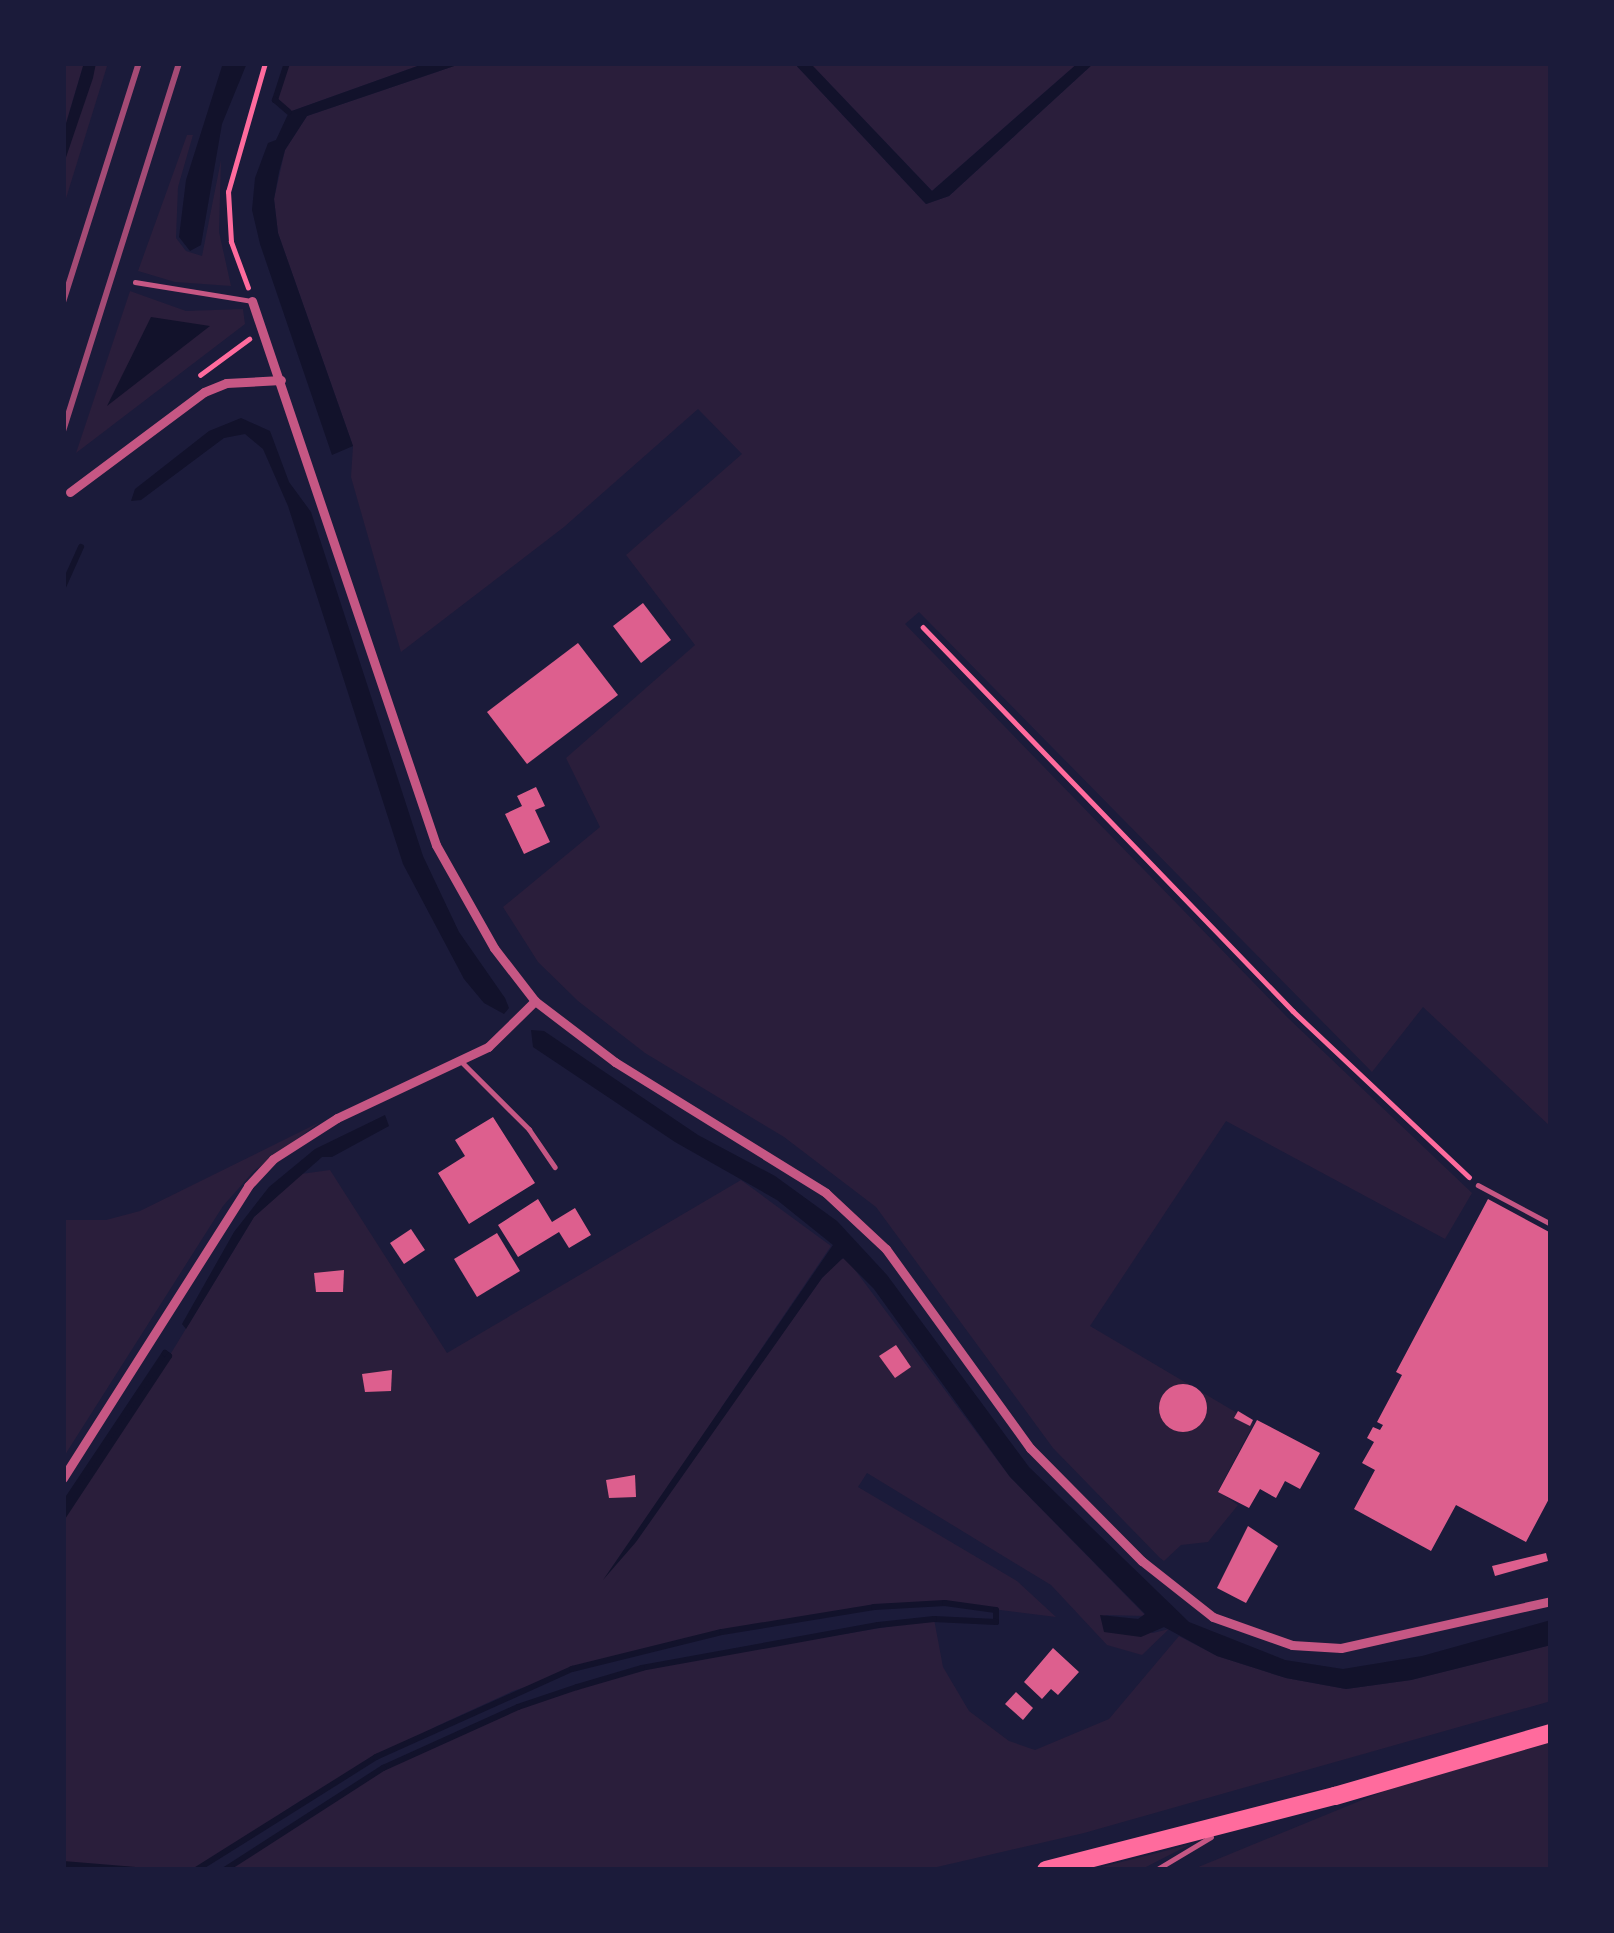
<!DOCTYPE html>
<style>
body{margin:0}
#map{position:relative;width:1614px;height:1933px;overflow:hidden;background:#1b1b3a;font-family:"Titillium Web",sans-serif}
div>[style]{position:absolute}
.green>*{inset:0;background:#2a1e3b}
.water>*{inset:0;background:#12122b}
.stream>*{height:6px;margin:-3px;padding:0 3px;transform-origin:3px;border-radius:3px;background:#12122b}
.building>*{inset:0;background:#dd5f8e}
.round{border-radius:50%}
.path>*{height:4.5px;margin:-2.25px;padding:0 2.25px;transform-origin:2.25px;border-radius:2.25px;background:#ff6b9d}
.service>*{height:4.5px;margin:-2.25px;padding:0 2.25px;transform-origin:2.25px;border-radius:2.25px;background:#c65784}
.minor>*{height:9px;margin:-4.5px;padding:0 4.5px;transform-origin:4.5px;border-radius:4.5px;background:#c65784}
.motorway>*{height:18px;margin:-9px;padding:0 9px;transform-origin:9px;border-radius:9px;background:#ff6b9d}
.rail>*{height:6px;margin:-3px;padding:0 3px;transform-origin:3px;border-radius:3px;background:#a44b75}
span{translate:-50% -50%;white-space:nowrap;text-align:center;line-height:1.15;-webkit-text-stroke:12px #1b1b3a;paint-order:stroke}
.frame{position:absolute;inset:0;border:66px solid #1b1b3a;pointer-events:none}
</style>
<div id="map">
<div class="green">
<div style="clip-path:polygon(63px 63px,84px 63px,63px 133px)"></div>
<div style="clip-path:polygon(96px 63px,108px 63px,63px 208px,63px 166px)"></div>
<div style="clip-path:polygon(287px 63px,426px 63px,289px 112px,275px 100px)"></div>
<div style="clip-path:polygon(463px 63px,794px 63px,926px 204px,949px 196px,1094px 63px,1551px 63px,1551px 1127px,1423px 1007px,1372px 1072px,919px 612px,905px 624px,1287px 1017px,1472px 1193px,1445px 1239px,1226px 1121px,1090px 1326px,1254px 1423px,1218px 1491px,1238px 1505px,1208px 1542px,1181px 1545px,1164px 1561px,1160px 1558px,1053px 1448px,876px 1207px,784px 1137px,645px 1053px,578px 1001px,538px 962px,503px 907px,600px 827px,566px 758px,695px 645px,626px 555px,742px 454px,698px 409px,564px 527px,401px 652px,351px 477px,353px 446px,278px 233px,274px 199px,285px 150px,307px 116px)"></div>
<div style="clip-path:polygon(810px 63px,1078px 63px,932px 191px)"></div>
<div style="clip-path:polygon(187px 135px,193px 135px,178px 187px,176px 238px,186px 251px,202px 256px,221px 160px,219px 232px,231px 286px,175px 282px,138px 271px)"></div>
<div style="clip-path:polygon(130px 291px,186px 311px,243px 309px,245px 324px,76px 453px)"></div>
<div style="clip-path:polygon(320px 1122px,254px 1171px,223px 1206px,63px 1458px,63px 1220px,106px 1220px,140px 1211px)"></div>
<div style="clip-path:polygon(330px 1170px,447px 1353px,741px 1180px,831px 1246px,721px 1408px,727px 1411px,822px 1278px,838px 1260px,846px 1258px,1010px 1477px,1146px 1616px,1104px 1615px,1153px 1633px,1169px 1629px,1142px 1655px,1107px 1645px,1051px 1585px,867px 1473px,858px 1487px,1017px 1581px,1056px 1617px,945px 1603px,874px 1607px,639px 1650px,513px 1691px,437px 1726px,300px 1801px,196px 1870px,63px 1864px,63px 1517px,148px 1391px,254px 1217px,301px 1174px)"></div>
<div style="clip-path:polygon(934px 1619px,943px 1667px,969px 1711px,1009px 1741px,1035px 1750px,1109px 1719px,1179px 1636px,1217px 1656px,1286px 1678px,1346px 1689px,1411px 1680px,1551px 1645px,1551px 1701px,1084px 1833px,924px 1870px,225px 1870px,383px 1768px,518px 1707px,642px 1668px)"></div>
<div style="clip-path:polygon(1551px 1742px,1551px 1870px,1191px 1870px,1389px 1789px)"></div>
<div style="clip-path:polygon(1191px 1844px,1140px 1870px,1089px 1870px,1161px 1852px)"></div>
</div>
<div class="water">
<div style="clip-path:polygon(84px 63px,96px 63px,93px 78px,63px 166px,63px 134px)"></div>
<div style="clip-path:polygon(223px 63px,247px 63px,222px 124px,201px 245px,190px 251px,179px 237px,186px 180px)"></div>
<div style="clip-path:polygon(426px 63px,463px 63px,307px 116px,285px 150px,279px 172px,274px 199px,278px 233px,353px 446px,332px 455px,260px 244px,252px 210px,255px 178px,268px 143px,276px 140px,289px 112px)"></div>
<div style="clip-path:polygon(794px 63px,810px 63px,932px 191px,1078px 63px,1094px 63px,949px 196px,926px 204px)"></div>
<div style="clip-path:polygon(151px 317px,210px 326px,107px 406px)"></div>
<div style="clip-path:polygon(241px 418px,270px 431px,289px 482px,311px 512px,423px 856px,459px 932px,505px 998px,509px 1008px,504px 1014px,484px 1003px,464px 979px,403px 864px,288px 506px,263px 449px,245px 434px,224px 438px,141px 500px,131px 501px,135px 489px,209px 431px)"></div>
<div style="clip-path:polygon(531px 1030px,544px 1031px,698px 1135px,775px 1176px,837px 1221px,887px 1275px,1029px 1467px,1189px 1622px,1285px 1660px,1343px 1669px,1422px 1656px,1551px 1620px,1551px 1645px,1411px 1680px,1346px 1689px,1286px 1678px,1217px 1656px,1164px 1627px,1141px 1637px,1104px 1632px,1100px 1615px,1138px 1619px,1145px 1614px,1010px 1477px,874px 1289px,843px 1258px,822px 1278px,636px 1542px,603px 1580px,833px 1245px,777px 1200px,675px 1142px,533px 1047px)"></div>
<div style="clip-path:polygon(385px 1115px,389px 1126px,332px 1157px,322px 1157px,254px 1217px,186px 1329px,182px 1324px,234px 1232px,269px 1187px,315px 1149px)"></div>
</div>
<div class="stream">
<div style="left:287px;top:63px;width:39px;rotate:108deg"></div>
<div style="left:275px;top:100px;width:18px;rotate:41deg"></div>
<div style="left:63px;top:587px;width:44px;rotate:-65.8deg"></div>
<div style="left:63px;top:1506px;width:184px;rotate:-56.3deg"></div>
<div style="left:165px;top:1353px;width:5px;rotate:37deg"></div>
<div style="left:169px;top:1356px;width:193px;rotate:123.4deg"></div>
<div style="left:63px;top:1864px;width:73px;rotate:4.7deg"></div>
<div style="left:196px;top:1870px;width:213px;rotate:-32.1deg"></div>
<div style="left:376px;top:1757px;width:215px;rotate:-24.2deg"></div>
<div style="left:572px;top:1669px;width:154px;rotate:-13.9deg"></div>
<div style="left:722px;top:1632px;width:154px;rotate:-9.3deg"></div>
<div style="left:874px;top:1607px;width:71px;rotate:-3.2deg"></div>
<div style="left:945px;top:1603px;width:51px;rotate:7.8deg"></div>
<div style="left:996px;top:1610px;width:12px;rotate:90deg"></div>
<div style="left:996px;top:1622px;width:62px;rotate:-177.2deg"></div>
<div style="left:934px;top:1619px;width:56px;rotate:173.9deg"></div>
<div style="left:878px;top:1625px;width:240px;rotate:169.7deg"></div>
<div style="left:642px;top:1668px;width:68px;rotate:163.7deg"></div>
<div style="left:577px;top:1687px;width:62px;rotate:161.3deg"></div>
<div style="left:518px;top:1707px;width:148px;rotate:155.7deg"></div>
<div style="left:383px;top:1768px;width:188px;rotate:147.2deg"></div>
</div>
<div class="building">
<div style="clip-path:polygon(643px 603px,671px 640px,641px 663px,613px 626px)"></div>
<div style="clip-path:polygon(578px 643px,618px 695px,527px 764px,487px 712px)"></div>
<div style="clip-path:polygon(536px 787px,545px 806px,535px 810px,550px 842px,524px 854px,505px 814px,522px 806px,517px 796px)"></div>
<div style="clip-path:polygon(493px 1117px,535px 1183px,469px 1224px,438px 1173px,465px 1156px,455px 1140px)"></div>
<div style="clip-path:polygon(538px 1199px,552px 1222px,575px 1208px,591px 1235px,569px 1248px,559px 1232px,518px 1257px,498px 1225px)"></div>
<div style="clip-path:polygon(1488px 1199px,1551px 1233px,1551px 1495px,1526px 1542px,1456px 1505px,1431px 1551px,1354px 1509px,1375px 1470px,1362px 1463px,1374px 1442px,1367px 1438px,1373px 1427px,1380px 1430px,1383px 1425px,1377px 1422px,1402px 1375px,1396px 1372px)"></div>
<div style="clip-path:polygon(411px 1229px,425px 1250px,404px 1264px,390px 1243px)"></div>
<div style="clip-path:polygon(497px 1233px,520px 1271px,477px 1297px,454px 1259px)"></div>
<div style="clip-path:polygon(344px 1270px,343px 1292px,316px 1292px,314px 1273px)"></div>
<div style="clip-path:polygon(896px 1345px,911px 1367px,895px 1378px,879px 1356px)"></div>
<div style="clip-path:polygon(392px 1370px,391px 1391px,365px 1392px,362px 1374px)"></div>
<div class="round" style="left:1159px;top:1384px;width:48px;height:48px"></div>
<div style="clip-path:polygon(1238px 1411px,1253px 1420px,1250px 1426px,1234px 1418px)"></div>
<div style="clip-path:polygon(1257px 1420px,1320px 1453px,1300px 1489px,1285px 1481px,1276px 1498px,1260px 1489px,1249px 1508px,1218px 1492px)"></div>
<div style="clip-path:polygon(635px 1475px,636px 1497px,609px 1498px,606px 1480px)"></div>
<div style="clip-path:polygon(1248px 1526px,1278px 1546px,1246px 1603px,1217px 1588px)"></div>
<div style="clip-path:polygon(1546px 1553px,1548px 1561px,1495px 1576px,1492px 1566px)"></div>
<div style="clip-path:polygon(1053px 1648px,1079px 1672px,1058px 1695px,1051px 1689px,1042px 1699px,1024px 1682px)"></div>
<div style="clip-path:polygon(1016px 1692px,1033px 1708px,1023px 1720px,1005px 1704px)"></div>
</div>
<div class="path">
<div style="left:248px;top:288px;width:49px;rotate:-110.3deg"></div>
<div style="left:231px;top:242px;width:50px;rotate:-93.4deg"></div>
<div style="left:228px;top:192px;width:134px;rotate:-74deg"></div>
<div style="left:200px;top:375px;width:61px;rotate:-36.3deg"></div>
<div style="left:923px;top:627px;width:533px;rotate:46.06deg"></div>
<div style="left:1293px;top:1011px;width:242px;rotate:43.3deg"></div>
</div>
<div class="service">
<div style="left:135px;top:282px;width:119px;rotate:9.2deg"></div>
<div style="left:460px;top:1060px;width:98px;rotate:45deg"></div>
<div style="left:529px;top:1129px;width:46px;rotate:55.6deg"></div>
<div style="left:1478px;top:1185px;width:83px;rotate:28.1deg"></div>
<div style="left:1156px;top:1870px;width:64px;rotate:-31deg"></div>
</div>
<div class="minor">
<div style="left:252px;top:301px;width:574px;rotate:71.31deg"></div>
<div style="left:436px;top:845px;width:118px;rotate:60.6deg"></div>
<div style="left:494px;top:948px;width:67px;rotate:52.3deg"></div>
<div style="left:535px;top:1001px;width:101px;rotate:37.3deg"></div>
<div style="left:615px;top:1062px;width:248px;rotate:31.8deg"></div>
<div style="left:826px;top:1193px;width:82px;rotate:43deg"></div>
<div style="left:886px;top:1249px;width:246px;rotate:54.1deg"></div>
<div style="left:1030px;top:1448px;width:159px;rotate:45.3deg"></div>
<div style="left:1142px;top:1561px;width:90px;rotate:38.3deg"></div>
<div style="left:1213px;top:1617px;width:84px;rotate:19.5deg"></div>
<div style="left:1292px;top:1645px;width:49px;rotate:3.5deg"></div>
<div style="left:1341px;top:1648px;width:215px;rotate:-12.6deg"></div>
<div style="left:70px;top:492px;width:167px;rotate:-36.7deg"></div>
<div style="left:204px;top:392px;width:24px;rotate:-22deg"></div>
<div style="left:226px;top:383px;width:55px;rotate:-3.1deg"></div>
<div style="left:63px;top:1478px;width:346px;rotate:-57.6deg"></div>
<div style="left:248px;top:1186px;width:37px;rotate:-47deg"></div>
<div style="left:273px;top:1159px;width:76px;rotate:-32.6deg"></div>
<div style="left:337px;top:1118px;width:167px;rotate:-25.2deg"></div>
<div style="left:488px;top:1047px;width:66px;rotate:-44.4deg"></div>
</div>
<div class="motorway">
<div style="left:1046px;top:1870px;width:298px;rotate:-14.4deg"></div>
<div style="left:1335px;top:1796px;width:225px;rotate:-16.3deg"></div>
</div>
<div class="rail">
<div style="left:63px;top:302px;width:251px;rotate:-72.4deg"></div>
<div style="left:63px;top:431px;width:386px;rotate:-72.5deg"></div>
</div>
<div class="frame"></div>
</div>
